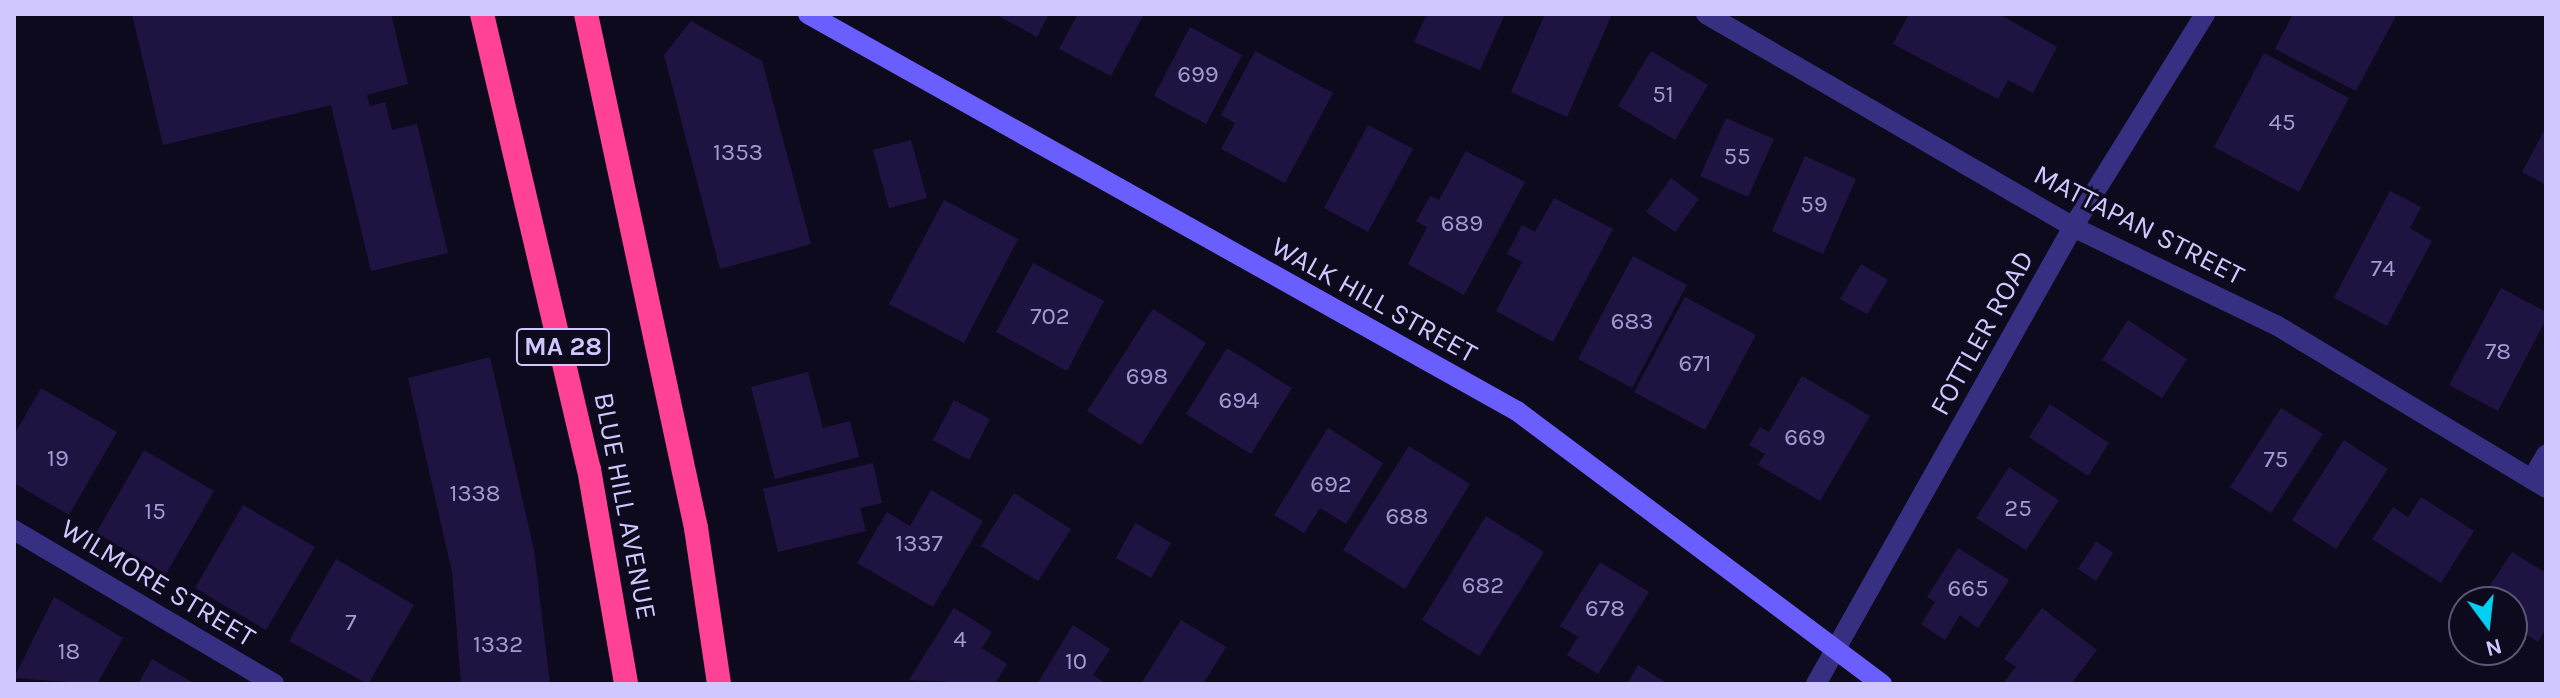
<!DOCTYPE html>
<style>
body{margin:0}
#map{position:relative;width:2560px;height:698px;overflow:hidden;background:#0e0a1e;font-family:Karla,sans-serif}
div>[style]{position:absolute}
.building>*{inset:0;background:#1f1441}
.street>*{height:20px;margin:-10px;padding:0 10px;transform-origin:10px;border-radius:10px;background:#373082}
.secondary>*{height:20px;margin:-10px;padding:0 10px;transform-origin:10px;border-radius:10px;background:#6a5eff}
.highway>*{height:24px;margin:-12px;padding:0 12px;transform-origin:12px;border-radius:12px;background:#ff4294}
span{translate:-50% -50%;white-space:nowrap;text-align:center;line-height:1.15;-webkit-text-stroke:6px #0e0a1e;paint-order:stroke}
.number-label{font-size:24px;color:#a49ad0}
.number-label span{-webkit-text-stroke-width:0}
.shield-label span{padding:2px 6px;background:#0e0a1e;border:2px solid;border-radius:6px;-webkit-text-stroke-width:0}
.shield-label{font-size:26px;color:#d0c7ff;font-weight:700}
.street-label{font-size:28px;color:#d0c7ff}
.frame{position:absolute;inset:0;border:16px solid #d0c7ff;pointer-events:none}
.north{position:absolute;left:2448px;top:586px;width:80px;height:80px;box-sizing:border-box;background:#0e0a1e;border:2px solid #5c5678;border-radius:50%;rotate:165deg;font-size:22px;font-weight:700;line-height:32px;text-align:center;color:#d0c7ff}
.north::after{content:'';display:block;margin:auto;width:28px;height:36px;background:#00cff2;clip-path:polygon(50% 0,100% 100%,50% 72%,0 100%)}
</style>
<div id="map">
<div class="building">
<div style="clip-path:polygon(132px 14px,391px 14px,408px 84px,367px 95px,370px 106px,385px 102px,392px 130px,417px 124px,448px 253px,371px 271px,331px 105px,163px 145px)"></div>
<div style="clip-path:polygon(995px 14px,1049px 14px,1037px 37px)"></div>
<div style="clip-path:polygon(1078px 14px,1144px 14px,1111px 76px,1059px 49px)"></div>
<div style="clip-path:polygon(1427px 14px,1505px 14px,1480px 70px,1414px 42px)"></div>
<div style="clip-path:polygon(1545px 14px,1612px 14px,1567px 117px,1511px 92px)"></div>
<div style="clip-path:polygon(1909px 14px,1999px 14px,2057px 47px,2033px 93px,2008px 80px,1998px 99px,1893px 44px)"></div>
<div style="clip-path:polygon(2293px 14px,2397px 14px,2356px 91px,2275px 49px)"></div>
<div style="clip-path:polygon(691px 21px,762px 61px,811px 244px,720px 269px,664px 55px)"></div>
<div style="clip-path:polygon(1190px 27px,1242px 55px,1206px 124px,1154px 96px)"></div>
<div style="clip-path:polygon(1255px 51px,1333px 93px,1285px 183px,1221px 149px,1235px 123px,1221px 115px)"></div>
<div style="clip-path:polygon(1651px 51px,1708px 85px,1675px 140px,1618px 106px)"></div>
<div style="clip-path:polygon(2264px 53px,2349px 98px,2299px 192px,2214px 147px)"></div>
<div style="clip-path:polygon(1726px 118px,1774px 139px,1748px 197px,1700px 176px)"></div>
<div style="clip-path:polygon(1368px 125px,1413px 149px,1368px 232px,1324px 208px)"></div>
<div style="clip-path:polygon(2546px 127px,2546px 185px,2522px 172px)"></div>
<div style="clip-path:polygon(911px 140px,927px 198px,889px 208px,873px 150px)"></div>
<div style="clip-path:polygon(1466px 151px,1525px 182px,1464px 295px,1408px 264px,1427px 227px,1416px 221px,1430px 196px,1439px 200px)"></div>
<div style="clip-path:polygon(1805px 156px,1856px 179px,1823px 254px,1772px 231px)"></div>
<div style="clip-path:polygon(1671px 178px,1699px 199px,1675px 232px,1646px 212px)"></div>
<div style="clip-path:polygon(2390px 191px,2421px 207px,2410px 228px,2432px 241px,2387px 326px,2334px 298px)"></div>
<div style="clip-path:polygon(1554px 198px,1613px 229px,1553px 342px,1496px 311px,1522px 262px,1507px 254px,1522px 225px,1535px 232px)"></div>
<div style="clip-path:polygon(944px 200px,1018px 239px,964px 343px,889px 304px)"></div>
<div style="clip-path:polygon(1633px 256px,1687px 285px,1632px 388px,1578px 359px)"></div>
<div style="clip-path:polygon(1033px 263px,1104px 301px,1067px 371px,996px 332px)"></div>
<div style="clip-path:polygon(1861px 264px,1888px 280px,1867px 314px,1840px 299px)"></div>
<div style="clip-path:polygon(2501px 288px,2546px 312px,2546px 319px,2498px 411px,2449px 385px)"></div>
<div style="clip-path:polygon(1685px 297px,1756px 335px,1705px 430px,1634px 392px)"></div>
<div style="clip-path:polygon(1153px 309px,1206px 343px,1141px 445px,1087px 411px)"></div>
<div style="clip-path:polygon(2128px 320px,2187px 359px,2162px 398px,2102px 360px)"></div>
<div style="clip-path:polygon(1227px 348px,1292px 388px,1251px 454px,1186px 414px)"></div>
<div style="clip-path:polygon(490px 357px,534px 550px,550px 684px,461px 684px,452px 572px,408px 378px)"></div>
<div style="clip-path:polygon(808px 372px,823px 428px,850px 421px,859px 457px,775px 479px,751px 387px)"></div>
<div style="clip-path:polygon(1802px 376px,1870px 416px,1820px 501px,1758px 465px,1765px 454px,1749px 445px,1760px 427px,1769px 432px)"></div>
<div style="clip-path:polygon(41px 388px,117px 432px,69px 515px,14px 483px,14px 435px)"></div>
<div style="clip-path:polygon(954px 400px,990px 419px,969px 460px,933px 440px)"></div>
<div style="clip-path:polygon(2050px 404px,2109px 443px,2088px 476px,2029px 437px)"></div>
<div style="clip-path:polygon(2281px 408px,2323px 434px,2271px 513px,2230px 487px)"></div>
<div style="clip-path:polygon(1328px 428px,1383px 463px,1346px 524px,1320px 508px,1304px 533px,1274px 515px)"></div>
<div style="clip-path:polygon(2344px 440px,2388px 469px,2336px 549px,2292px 520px)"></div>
<div style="clip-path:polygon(1409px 446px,1470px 484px,1405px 589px,1343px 550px)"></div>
<div style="clip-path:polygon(144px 450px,214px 491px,166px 574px,96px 533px)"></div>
<div style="clip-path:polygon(873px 463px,882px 503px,860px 508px,866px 531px,778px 552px,763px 489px)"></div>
<div style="clip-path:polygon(2009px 467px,2059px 500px,2026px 550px,1976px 518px)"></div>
<div style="clip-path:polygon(931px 490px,983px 521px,933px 607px,857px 563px,887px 512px,910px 526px)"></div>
<div style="clip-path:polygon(1014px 493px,1071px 529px,1038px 581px,981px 546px)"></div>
<div style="clip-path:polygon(2421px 497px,2474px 531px,2441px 583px,2372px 539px,2393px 507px,2408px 517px)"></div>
<div style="clip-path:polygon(243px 505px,315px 547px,266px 630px,195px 588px)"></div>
<div style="clip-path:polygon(1486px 516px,1544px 552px,1479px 656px,1422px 620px)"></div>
<div style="clip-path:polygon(1135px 523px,1171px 543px,1151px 578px,1116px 558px)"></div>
<div style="clip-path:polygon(2096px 541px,2113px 553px,2096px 581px,2078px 569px)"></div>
<div style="clip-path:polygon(1958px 548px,2009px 580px,1978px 628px,1960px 615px,1945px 640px,1921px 624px,1935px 602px,1927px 597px)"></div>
<div style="clip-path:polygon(2512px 552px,2546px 573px,2546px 629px,2538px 642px,2512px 626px,2512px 602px,2479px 602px)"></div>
<div style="clip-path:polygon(336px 559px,414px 605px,368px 684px,289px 641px)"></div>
<div style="clip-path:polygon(1600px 562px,1649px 592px,1598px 674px,1567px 655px,1578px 637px,1560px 626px)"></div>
<div style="clip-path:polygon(54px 597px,123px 638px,97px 684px,14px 678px)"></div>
<div style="clip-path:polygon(954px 608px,992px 632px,982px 648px,1007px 664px,995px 684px,909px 680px)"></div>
<div style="clip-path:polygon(2042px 608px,2097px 650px,2071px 684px,2003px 684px,2016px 667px,2004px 659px)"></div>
<div style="clip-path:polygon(1181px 620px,1226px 647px,1203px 684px,1141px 684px)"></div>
<div style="clip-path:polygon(1073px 625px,1110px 649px,1093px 675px,1107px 684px,1037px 684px)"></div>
<div style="clip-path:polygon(152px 659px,195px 684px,138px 684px)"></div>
<div style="clip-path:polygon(1638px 665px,1668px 684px,1627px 684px)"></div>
</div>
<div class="street">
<div style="left:1706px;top:14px;width:424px;rotate:30.1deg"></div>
<div style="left:2073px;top:227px;width:225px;rotate:25.8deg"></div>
<div style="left:2276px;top:325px;width:315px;rotate:31.1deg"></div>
<div style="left:2532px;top:479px;width:28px;rotate:-60deg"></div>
<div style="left:14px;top:530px;width:302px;rotate:30.6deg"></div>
<div style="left:1816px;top:684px;width:524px;rotate:-60.65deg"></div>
<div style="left:2073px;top:227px;width:251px;rotate:-58.2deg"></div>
</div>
<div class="secondary">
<div style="left:808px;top:14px;width:813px;rotate:29.25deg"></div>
<div style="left:1517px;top:411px;width:456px;rotate:36.8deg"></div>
</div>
<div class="highway">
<div style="left:482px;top:14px;width:467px;rotate:76.8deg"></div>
<div style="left:589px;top:469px;width:218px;rotate:80.2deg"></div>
<div style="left:586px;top:14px;width:526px;rotate:77.92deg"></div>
<div style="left:696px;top:528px;width:158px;rotate:81.6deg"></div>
</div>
<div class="number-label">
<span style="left:1198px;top:75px">699</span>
<span style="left:1663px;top:95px">51</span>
<span style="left:2282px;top:123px">45</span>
<span style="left:738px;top:153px">1353</span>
<span style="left:1737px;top:157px">55</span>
<span style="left:1814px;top:205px">59</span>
<span style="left:1462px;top:224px">689</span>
<span style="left:2383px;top:269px">74</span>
<span style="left:1050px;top:317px">702</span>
<span style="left:1632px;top:322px">683</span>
<span style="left:2498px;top:352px">78</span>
<span style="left:1695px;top:364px">671</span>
<span style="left:1147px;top:377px">698</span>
<span style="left:1239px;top:401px">694</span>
<span style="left:1805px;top:438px">669</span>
<span style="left:58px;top:459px">19</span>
<span style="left:2276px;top:460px">75</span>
<span style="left:1331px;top:485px">692</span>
<span style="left:475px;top:494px">1338</span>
<span style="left:2018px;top:509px">25</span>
<span style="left:155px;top:512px">15</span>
<span style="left:1407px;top:517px">688</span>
<span style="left:919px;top:544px">1337</span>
<span style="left:1483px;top:586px">682</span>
<span style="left:1968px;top:589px">665</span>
<span style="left:1605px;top:609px">678</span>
<span style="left:351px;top:623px">7</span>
<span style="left:960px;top:640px">4</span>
<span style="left:498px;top:645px">1332</span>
<span style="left:69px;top:652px">18</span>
<span style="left:1076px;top:662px">10</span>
</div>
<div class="shield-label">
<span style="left:563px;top:347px">MA 28</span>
</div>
<div class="street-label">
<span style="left:2139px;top:225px;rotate:27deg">MATTAPAN STREET</span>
<span style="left:1374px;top:300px;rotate:29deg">WALK HILL STREET</span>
<span style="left:1982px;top:333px;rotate:-61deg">FOTTLER ROAD</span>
<span style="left:625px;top:506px;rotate:79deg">BLUE HILL AVENUE</span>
<span style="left:158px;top:583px;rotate:31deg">WILMORE STREET</span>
</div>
<div class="frame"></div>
<div class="north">N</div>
</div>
